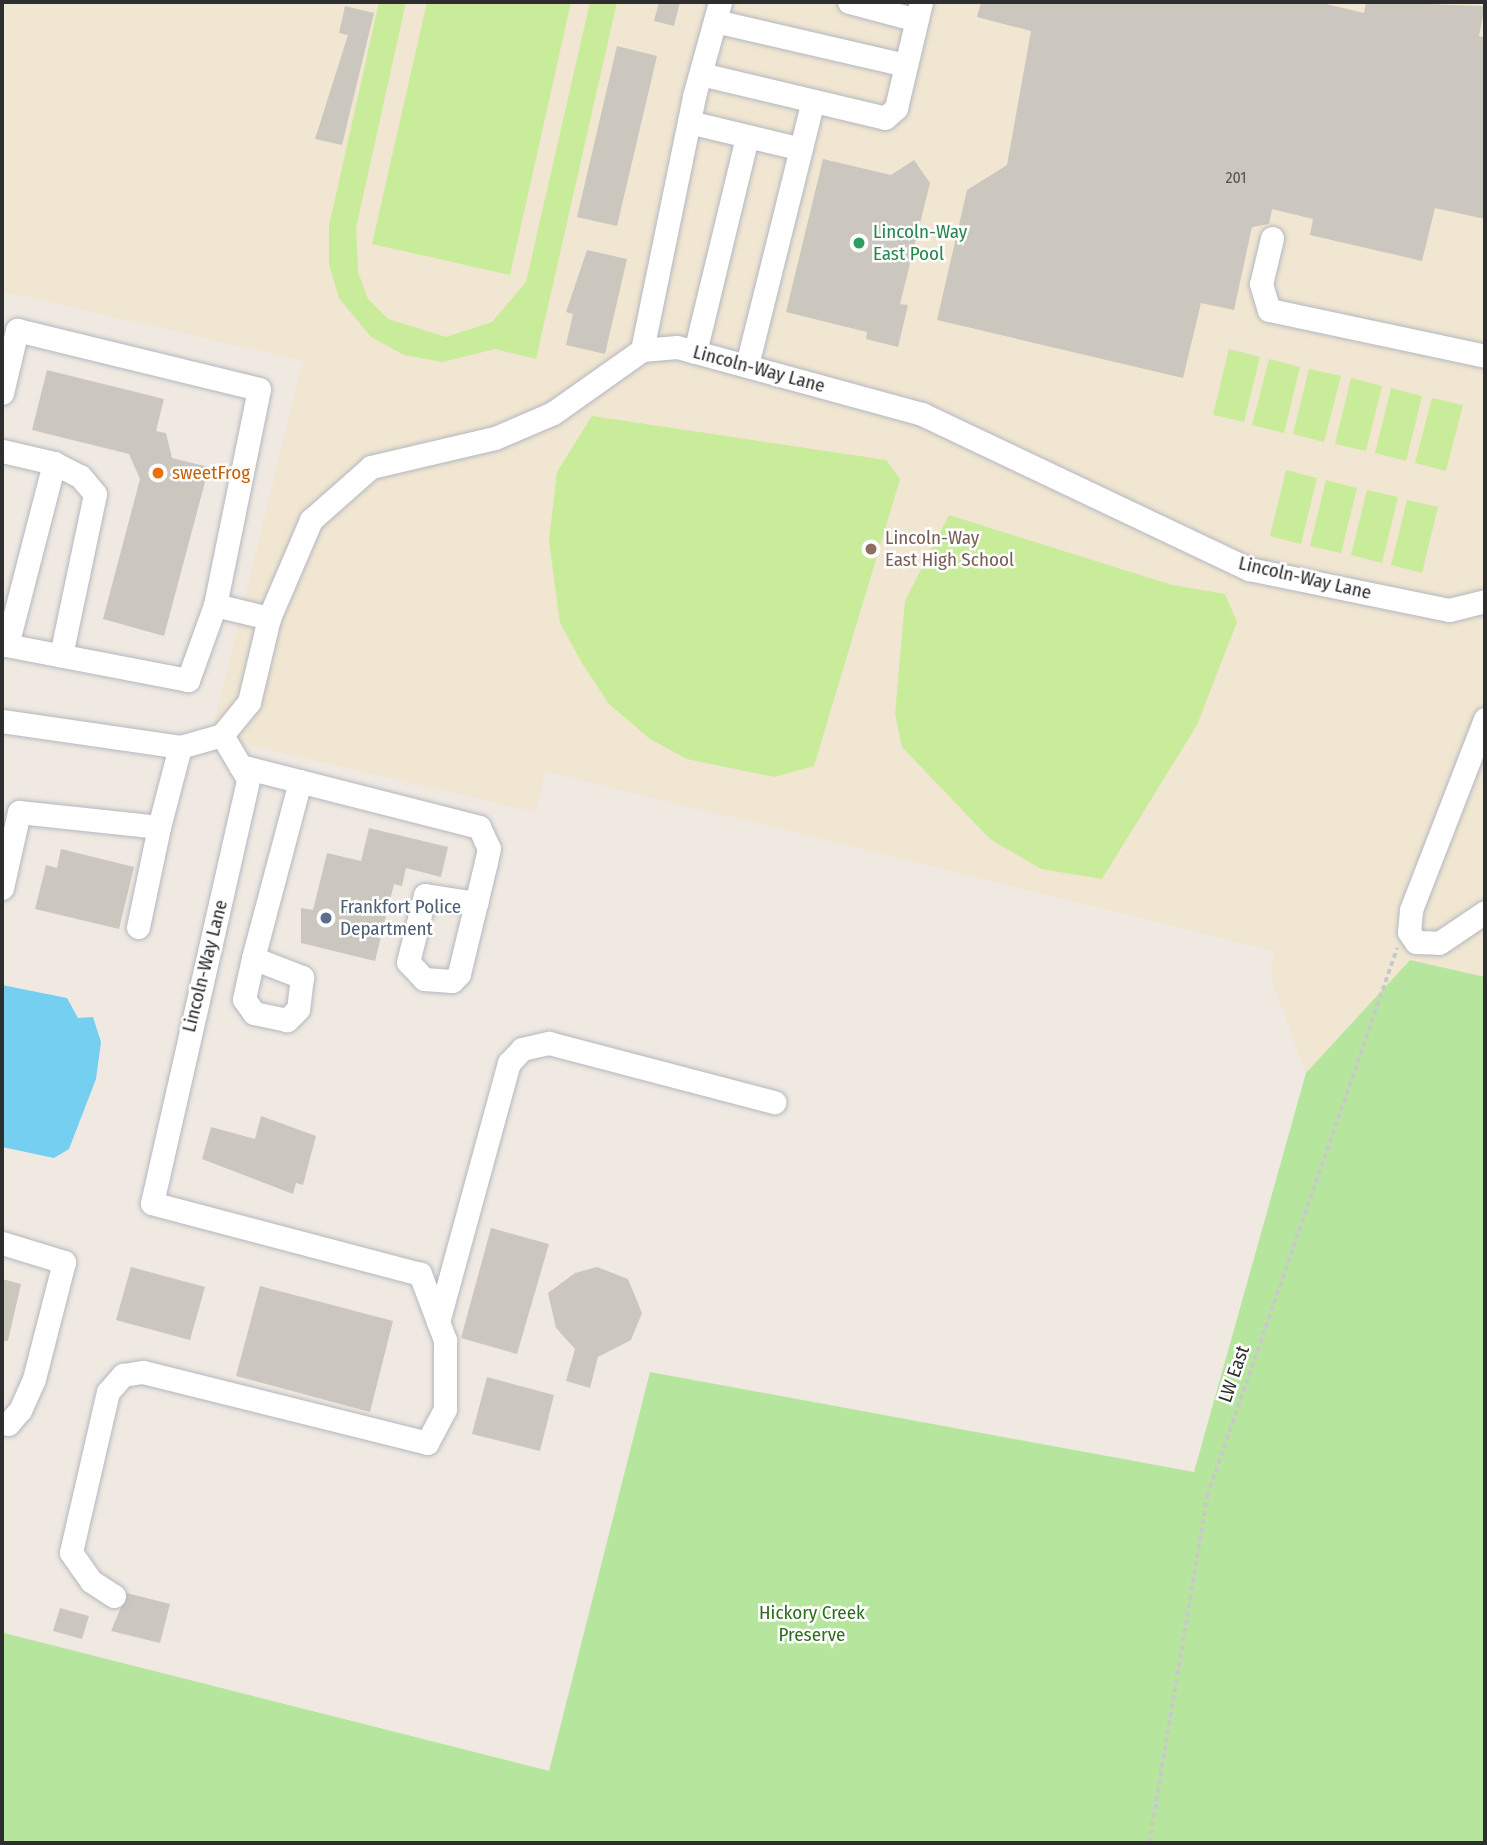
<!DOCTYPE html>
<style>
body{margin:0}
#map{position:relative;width:1487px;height:1845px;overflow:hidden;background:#efe9e1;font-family:"Fira Sans Condensed",sans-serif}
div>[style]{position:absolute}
.education>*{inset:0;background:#f0e6d1}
.green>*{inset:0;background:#b6e59e}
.pitch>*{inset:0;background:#c9ec9a}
.water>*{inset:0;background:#75cff0}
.building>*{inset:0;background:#cbc7bf}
.path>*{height:3.5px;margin-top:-1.75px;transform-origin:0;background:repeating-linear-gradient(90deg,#c9c9c9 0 5px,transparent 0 8.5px)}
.roads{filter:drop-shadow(0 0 2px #b4b7c1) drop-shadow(0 0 2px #b4b7c1)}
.minor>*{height:23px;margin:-11.5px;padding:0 11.5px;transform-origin:11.5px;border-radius:11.5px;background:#fff}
.dots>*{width:19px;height:19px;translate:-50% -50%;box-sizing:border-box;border:4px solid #fff;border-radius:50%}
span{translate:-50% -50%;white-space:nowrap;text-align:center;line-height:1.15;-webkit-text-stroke:5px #fff;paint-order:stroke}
.number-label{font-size:16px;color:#555452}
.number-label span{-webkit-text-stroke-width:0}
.leisure-label{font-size:19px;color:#27864d}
.left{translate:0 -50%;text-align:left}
.street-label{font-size:19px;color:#2e2e2e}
.food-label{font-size:19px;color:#c56008}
.education-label{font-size:19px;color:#785e54}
.service-label{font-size:19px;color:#4e5e75}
.park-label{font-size:19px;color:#2c6e1b}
.frame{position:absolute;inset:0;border:4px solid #2e2e2e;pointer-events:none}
</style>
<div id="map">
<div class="education">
<div style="clip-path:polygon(2px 2px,1485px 2px,1485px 977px,1410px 960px,1306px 1073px,1271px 978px,1274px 951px,545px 771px,536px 812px,211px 736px,303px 361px,2px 291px)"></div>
</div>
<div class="green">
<div style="clip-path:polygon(1410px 960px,1485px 977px,1485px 1843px,2px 1843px,4px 1633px,549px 1771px,650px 1372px,1194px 1472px,1306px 1073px)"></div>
</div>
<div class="pitch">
<div style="clip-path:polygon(379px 2px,406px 2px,356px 228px,358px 272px,368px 299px,388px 319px,446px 337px,492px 322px,526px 282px,590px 2px,617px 2px,536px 359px,495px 349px,442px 362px,404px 355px,371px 337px,339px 298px,329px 264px,329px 226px)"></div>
<div style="clip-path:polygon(427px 2px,571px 2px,510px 275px,372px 244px)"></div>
<div style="clip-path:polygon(1229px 349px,1260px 357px,1244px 422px,1213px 415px)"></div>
<div style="clip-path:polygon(1269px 359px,1300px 367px,1284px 433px,1252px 425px)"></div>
<div style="clip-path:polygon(1309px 369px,1341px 376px,1324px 442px,1293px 434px)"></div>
<div style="clip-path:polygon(1351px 378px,1382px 386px,1366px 451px,1335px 444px)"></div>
<div style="clip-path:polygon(1391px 388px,1422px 396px,1406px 461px,1375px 453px)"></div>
<div style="clip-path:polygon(1432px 398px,1463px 405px,1446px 471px,1415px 463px)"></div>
<div style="clip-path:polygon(592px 416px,886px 460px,900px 479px,814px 766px,774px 777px,687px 759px,650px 739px,609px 704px,582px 663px,560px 623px,549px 541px,557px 472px)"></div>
<div style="clip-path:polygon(1286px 470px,1317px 478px,1301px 544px,1270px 536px)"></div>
<div style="clip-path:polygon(1326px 480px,1357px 488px,1341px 553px,1310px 546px)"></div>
<div style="clip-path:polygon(1367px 490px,1398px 497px,1382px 563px,1351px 555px)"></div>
<div style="clip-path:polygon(1407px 500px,1438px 507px,1422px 573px,1391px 565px)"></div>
<div style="clip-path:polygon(949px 515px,1172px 585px,1225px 594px,1237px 622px,1197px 725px,1102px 879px,1041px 869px,990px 839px,902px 747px,895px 714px,905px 601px)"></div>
</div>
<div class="water">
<div style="clip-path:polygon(2px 985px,67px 998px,78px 1018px,93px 1017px,101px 1042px,96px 1079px,69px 1149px,54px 1158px,2px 1147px)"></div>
</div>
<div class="building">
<div style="clip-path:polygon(659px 2px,680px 2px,674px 26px,654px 21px)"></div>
<div style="clip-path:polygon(981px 2px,1318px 2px,1364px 13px,1366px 2px,1485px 6px,1479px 36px,1485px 38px,1485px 219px,1435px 208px,1422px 261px,1310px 235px,1313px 219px,1272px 209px,1269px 224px,1252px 227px,1234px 310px,1201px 303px,1183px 378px,937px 320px,967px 190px,1007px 165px,1031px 31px,977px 17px)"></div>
<div style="clip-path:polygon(345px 6px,374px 13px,342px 145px,315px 139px,348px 35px,339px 33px)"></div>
<div style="clip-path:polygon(617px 46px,657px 56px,617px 226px,577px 217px)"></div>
<div style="clip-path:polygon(823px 159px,891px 175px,914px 160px,930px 183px,900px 304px,908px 305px,898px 347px,866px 339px,867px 332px,786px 312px)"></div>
<div style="clip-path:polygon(587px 250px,627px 259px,605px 354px,566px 345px,573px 314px,566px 312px)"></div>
<div style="clip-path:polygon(47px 370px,164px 399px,156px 431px,166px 433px,172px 458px,209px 467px,164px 636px,103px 619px,140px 479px,129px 454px,32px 430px)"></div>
<div style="clip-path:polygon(369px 828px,448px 847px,441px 877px,406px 868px,402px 886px,394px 884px,375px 961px,301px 943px,301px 908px,313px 910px,327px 853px,361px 861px)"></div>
<div style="clip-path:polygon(61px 849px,134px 867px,119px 929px,35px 909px,46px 865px,57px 868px)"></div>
<div style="clip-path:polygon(261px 1116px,316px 1136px,303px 1185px,296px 1183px,293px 1194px,202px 1159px,211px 1127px,255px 1139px)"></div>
<div style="clip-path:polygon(491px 1228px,549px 1244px,517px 1354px,461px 1338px)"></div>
<div style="clip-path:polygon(131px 1267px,205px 1287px,190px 1340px,116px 1320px)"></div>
<div style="clip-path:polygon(597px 1267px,628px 1279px,642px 1313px,631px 1340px,598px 1357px,590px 1388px,566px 1381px,575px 1349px,556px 1328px,548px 1293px,575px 1273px)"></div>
<div style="clip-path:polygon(2px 1279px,21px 1284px,8px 1341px,2px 1341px)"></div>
<div style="clip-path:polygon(260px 1286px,393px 1321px,370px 1412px,236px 1376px)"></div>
<div style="clip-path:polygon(487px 1377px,554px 1395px,540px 1451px,472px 1434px)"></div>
<div style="clip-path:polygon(127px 1593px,170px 1604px,160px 1643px,111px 1631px)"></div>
<div style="clip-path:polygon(60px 1608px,89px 1616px,82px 1639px,53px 1631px)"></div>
</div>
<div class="path">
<div style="left:1149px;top:1843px;width:352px;rotate:-80.5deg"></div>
<div style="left:1207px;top:1496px;width:580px;rotate:-70.88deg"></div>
</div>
<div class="roads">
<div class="minor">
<div style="left:849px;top:2px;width:70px;rotate:14.8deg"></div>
<div style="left:715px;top:21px;width:196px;rotate:13deg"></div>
<div style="left:701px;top:74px;width:189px;rotate:13.4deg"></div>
<div style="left:885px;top:118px;width:15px;rotate:-42deg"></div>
<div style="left:896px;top:108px;width:109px;rotate:-76.7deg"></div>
<div style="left:689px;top:122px;width:111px;rotate:13.5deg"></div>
<div style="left:1272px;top:238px;width:47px;rotate:103.4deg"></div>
<div style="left:1261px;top:284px;width:27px;rotate:73deg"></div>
<div style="left:1269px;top:310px;width:221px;rotate:12deg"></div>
<div style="left:642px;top:350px;width:259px;rotate:-78.4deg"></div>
<div style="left:694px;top:96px;width:98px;rotate:-74.5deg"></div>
<div style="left:695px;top:352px;width:221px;rotate:-76.4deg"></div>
<div style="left:747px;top:365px;width:272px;rotate:-76deg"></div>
<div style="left:2px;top:393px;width:65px;rotate:-76.6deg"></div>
<div style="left:17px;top:330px;width:249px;rotate:13.7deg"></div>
<div style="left:259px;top:389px;width:220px;rotate:101.5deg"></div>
<div style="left:215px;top:605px;width:80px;rotate:109.8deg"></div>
<div style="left:188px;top:680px;width:184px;rotate:-169.1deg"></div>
<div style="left:7px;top:645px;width:188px;rotate:-75.5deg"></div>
<div style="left:54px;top:463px;width:53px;rotate:-167deg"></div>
<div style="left:54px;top:463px;width:29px;rotate:27deg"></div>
<div style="left:80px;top:476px;width:23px;rotate:50deg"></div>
<div style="left:95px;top:494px;width:165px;rotate:101.9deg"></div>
<div style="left:215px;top:605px;width:56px;rotate:13.5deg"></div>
<div style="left:1485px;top:719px;width:205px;rotate:111.2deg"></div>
<div style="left:1411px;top:910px;width:22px;rotate:95deg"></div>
<div style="left:1409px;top:932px;width:12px;rotate:55deg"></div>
<div style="left:1416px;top:942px;width:23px;rotate:2deg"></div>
<div style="left:1439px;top:943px;width:55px;rotate:-34deg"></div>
<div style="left:2px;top:721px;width:180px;rotate:8.3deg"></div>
<div style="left:180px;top:747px;width:44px;rotate:-15.9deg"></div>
<div style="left:222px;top:735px;width:43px;rotate:-50.7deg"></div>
<div style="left:249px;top:702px;width:86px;rotate:-76.6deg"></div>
<div style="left:269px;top:618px;width:107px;rotate:-66.8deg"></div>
<div style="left:311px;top:520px;width:80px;rotate:-41.5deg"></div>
<div style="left:371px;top:467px;width:127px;rotate:-13.2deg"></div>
<div style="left:495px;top:438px;width:63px;rotate:-23.3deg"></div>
<div style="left:553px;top:413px;width:109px;rotate:-35.3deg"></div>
<div style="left:642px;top:350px;width:35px;rotate:-5deg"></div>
<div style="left:677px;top:347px;width:254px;rotate:15.3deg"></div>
<div style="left:922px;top:414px;width:362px;rotate:25.4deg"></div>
<div style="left:1249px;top:569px;width:204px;rotate:11.6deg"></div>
<div style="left:1449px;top:610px;width:37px;rotate:-14deg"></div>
<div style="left:240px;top:766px;width:247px;rotate:14.3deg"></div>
<div style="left:479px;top:827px;width:23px;rotate:65deg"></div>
<div style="left:489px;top:848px;width:14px;rotate:102deg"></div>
<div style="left:486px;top:862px;width:115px;rotate:103.6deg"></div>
<div style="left:459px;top:974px;width:10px;rotate:135deg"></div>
<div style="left:452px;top:981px;width:28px;rotate:-176deg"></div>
<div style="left:424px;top:979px;width:23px;rotate:-133deg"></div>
<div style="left:408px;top:962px;width:69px;rotate:-75.8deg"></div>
<div style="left:425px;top:895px;width:52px;rotate:8.9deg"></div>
<div style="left:2px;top:888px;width:78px;rotate:-77.4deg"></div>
<div style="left:19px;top:812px;width:141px;rotate:6.1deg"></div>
<div style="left:159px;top:827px;width:83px;rotate:-75.3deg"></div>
<div style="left:138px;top:927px;width:102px;rotate:-78.1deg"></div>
<div style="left:253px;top:958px;width:53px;rotate:21.2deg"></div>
<div style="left:302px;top:977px;width:32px;rotate:97deg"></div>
<div style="left:298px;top:1009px;width:16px;rotate:135deg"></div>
<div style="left:287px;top:1020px;width:34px;rotate:-168deg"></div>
<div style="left:254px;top:1013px;width:17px;rotate:-126deg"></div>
<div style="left:244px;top:999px;width:42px;rotate:-77.6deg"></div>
<div style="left:253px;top:958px;width:183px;rotate:-75.1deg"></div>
<div style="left:2px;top:1243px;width:65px;rotate:17deg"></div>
<div style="left:64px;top:1262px;width:121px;rotate:104.4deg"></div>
<div style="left:34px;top:1379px;width:34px;rotate:114deg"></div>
<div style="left:20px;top:1410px;width:18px;rotate:131deg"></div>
<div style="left:8px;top:1424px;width:6px;rotate:-171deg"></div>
<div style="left:438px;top:1322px;width:269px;rotate:-74.7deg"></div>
<div style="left:509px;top:1063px;width:19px;rotate:-47deg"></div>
<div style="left:522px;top:1049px;width:28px;rotate:-13deg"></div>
<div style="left:549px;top:1043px;width:233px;rotate:14.7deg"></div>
<div style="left:114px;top:1596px;width:27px;rotate:-147deg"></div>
<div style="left:91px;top:1581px;width:35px;rotate:-125deg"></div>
<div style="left:71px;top:1552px;width:164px;rotate:-77deg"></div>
<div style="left:108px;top:1392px;width:23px;rotate:-49deg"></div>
<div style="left:123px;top:1375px;width:20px;rotate:-9deg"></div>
<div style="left:143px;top:1372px;width:293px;rotate:14deg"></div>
<div style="left:427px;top:1443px;width:38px;rotate:-62deg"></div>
<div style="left:445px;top:1409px;width:69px;rotate:-90deg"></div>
<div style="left:445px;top:1340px;width:71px;rotate:-110.7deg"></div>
<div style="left:420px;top:1274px;width:277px;rotate:-165.2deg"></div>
<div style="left:152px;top:1203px;width:435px;rotate:-77.2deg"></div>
<div style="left:248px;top:779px;width:51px;rotate:-120.6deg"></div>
</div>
</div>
<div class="dots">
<div style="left:859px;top:243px;background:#2e9e5b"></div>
<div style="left:158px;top:473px;background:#e8710a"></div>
<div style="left:871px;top:549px;background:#8d6e63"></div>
<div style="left:326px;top:918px;background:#5c6f8a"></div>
</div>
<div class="number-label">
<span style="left:1236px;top:178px">201</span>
</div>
<div class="leisure-label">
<span class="left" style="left:873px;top:243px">Lincoln-Way<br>East Pool</span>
</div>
<div class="street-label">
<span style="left:759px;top:369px;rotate:15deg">Lincoln-Way Lane</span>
<span style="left:1305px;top:578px;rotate:13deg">Lincoln-Way Lane</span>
<span style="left:205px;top:966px;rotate:-76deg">Lincoln-Way Lane</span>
<span style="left:1234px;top:1374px;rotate:-71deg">LW East</span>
</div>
<div class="food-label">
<span class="left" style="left:172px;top:473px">sweetFrog</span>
</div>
<div class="education-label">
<span class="left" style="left:885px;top:549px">Lincoln-Way<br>East High School</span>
</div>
<div class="service-label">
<span class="left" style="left:340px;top:918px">Frankfort Police<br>Department</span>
</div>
<div class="park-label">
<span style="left:812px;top:1624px">Hickory Creek<br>Preserve</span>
</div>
<div class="frame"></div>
</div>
